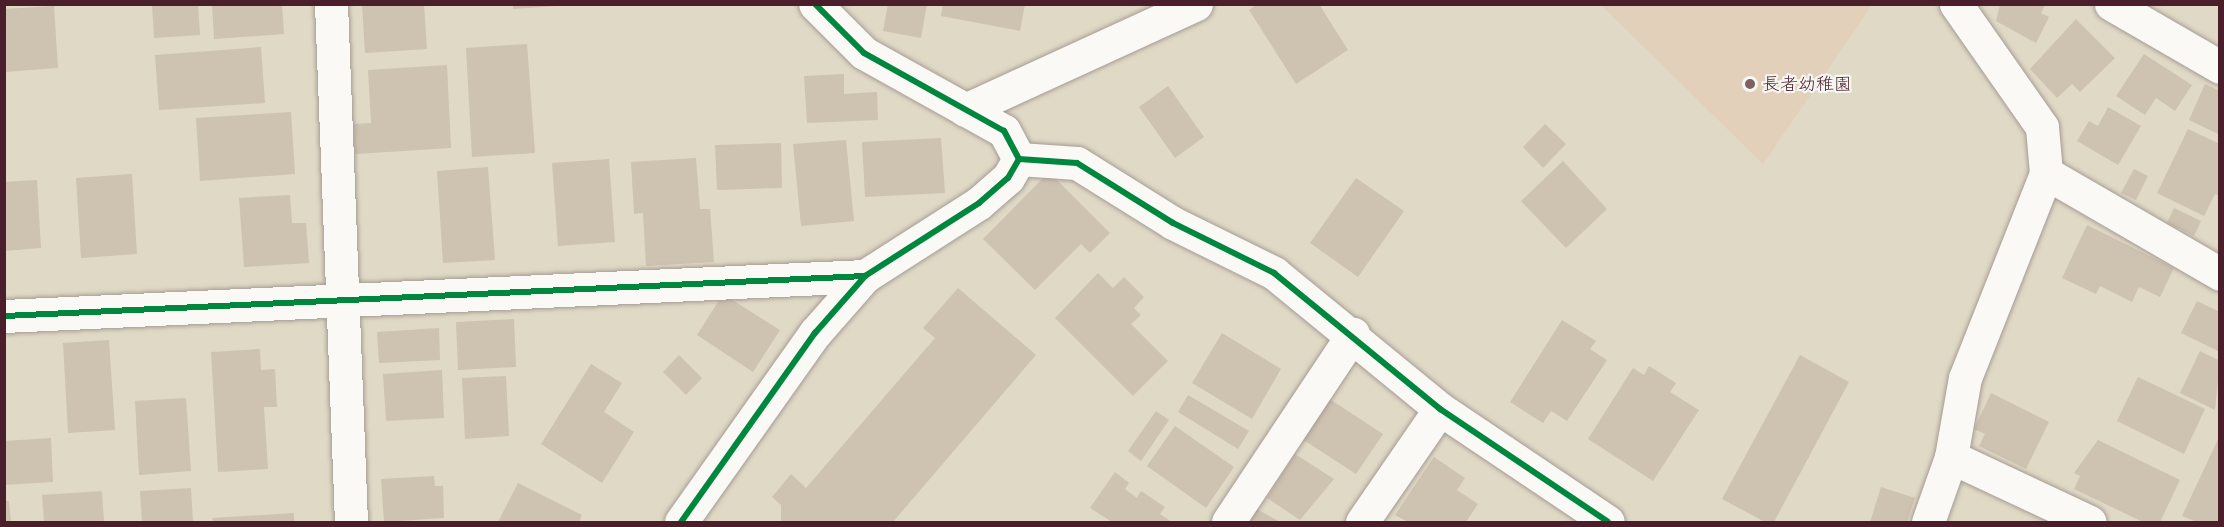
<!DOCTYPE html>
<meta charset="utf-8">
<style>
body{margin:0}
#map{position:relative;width:2224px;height:527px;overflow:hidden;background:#e0d9c6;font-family:"Patrick Hand","Klee One",sans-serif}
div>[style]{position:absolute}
.built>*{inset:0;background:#e2d0ba}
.building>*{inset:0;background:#cec2b0}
.roads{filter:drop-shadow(0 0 2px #a69c93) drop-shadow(0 0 2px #a69c93)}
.minor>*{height:33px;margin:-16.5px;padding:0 16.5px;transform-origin:16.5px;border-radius:16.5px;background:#faf9f6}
.cycleway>*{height:6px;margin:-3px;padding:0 3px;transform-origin:3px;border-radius:3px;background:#00873e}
.dots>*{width:16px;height:16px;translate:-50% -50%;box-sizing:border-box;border:3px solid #f6f6f2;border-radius:50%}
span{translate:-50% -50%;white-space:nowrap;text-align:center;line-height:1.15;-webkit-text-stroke:4.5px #f6f6f2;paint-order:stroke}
.poi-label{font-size:18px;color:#4a1f2b}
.left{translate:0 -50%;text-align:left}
.frame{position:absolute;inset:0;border:6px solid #4a1f2b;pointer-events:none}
</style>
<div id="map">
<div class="built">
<div style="clip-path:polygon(1601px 5px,1872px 5px,1763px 164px)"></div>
</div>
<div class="building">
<div style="clip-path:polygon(152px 4px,198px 4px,200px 35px,154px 38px)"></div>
<div style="clip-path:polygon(212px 4px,282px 4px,284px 34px,214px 39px)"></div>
<div style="clip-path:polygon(362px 4px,424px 4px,427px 49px,365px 53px)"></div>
<div style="clip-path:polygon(513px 4px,556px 4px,556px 6px,513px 9px)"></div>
<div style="clip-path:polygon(888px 4px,927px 4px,921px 38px,883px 31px)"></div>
<div style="clip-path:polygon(943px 4px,1025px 4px,1020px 31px,941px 16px)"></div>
<div style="clip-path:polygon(1257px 4px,1319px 4px,1348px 50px,1296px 84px,1249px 10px)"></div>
<div style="clip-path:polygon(2000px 5px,2045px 5px,2041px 13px,2049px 17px,2036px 43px,1996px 21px)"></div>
<div style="clip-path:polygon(54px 6px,58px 68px,4px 72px,4px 9px)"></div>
<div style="clip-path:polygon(2076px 19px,2115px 58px,2080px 92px,2072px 84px,2057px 98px,2030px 69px)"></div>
<div style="clip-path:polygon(527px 44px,535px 153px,472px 157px,466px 48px)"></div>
<div style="clip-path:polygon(261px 47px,265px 103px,159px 110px,155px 55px)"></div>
<div style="clip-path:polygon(2144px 54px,2192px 85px,2175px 111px,2156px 98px,2145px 115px,2116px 96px)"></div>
<div style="clip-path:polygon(447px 65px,451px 148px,355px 154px,353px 124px,371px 123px,368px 70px)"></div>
<div style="clip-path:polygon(844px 74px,844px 94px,877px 92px,878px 120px,807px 123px,804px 76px)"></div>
<div style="clip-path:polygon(2205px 84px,2220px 91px,2220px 135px,2189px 120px)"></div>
<div style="clip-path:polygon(1168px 86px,1204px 137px,1175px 158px,1139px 107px)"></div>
<div style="clip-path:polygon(2108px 107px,2141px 126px,2118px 165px,2077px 141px,2089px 121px,2098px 126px)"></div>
<div style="clip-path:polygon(291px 112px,295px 174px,200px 181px,196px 118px)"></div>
<div style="clip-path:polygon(1545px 124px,1566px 144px,1543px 168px,1523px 147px)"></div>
<div style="clip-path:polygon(2188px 129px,2220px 144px,2220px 196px,2215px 194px,2204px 216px,2157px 193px)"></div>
<div style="clip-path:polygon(941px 138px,945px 193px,865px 197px,862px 142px)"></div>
<div style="clip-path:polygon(846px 140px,854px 221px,801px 226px,793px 144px)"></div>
<div style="clip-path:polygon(781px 143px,782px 188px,717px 190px,715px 145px)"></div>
<div style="clip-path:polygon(696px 158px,700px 209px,710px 209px,714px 262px,646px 266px,643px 213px,634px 214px,631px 162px)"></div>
<div style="clip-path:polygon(609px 159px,615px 242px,558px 246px,552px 163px)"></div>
<div style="clip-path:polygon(1563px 161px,1607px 209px,1566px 248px,1521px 201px)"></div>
<div style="clip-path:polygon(488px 167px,495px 260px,443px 263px,437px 171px)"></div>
<div style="clip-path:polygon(2134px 169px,2148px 176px,2136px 200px,2121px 193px)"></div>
<div style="clip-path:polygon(1049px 172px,1110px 233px,1090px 253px,1081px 244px,1035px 290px,983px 239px)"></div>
<div style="clip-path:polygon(132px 174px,137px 254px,81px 258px,76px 178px)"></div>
<div style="clip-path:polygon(1356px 178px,1404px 211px,1358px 277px,1310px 243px)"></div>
<div style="clip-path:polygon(37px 180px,41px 248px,4px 251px,4px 182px)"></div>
<div style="clip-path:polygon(290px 195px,292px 223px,306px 223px,309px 263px,244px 267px,239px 198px)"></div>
<div style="clip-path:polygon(2174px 208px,2201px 221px,2194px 236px,2167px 223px)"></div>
<div style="clip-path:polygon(2087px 225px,2174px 268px,2160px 297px,2139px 287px,2132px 302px,2100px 286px,2096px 294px,2062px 278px)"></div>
<div style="clip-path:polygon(1098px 273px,1113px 288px,1124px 277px,1144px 297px,1134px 308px,1141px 315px,1131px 324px,1168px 361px,1133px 396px,1055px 318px)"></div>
<div style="clip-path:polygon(958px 288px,1036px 355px,893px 522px,781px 522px,781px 505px,772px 497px,791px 474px,806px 488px,935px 338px,923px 328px)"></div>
<div style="clip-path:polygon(723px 294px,780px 330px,753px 372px,697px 335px)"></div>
<div style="clip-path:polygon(2197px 301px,2220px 312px,2220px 352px,2181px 333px)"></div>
<div style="clip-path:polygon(514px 319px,516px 367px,458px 370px,456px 322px)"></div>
<div style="clip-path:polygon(1562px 320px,1596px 341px,1590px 349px,1607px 360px,1567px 421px,1551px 411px,1543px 423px,1510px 402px)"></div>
<div style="clip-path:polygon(439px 328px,440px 360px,379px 363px,377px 332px)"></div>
<div style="clip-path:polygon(1222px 333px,1281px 369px,1252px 419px,1192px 383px)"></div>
<div style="clip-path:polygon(109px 340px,115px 430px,68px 433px,63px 343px)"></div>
<div style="clip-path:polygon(260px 349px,261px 370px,275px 369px,277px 407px,264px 407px,268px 469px,218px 472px,211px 352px)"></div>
<div style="clip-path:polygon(2200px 351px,2220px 361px,2215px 410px,2180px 393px)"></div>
<div style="clip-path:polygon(679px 355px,702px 378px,686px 395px,663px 372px)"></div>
<div style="clip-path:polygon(1800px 355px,1849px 382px,1774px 522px,1765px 522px,1722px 499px)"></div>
<div style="clip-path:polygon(591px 364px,622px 383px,604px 412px,634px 432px,602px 483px,541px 444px)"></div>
<div style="clip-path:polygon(1649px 366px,1676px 383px,1670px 392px,1699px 410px,1653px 481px,1588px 439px,1633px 368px,1644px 375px)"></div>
<div style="clip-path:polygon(442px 370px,444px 418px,386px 421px,383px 374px)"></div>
<div style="clip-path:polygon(506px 376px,509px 436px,465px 439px,462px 378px)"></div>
<div style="clip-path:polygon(2138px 377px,2205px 409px,2184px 454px,2117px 421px)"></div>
<div style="clip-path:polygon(1991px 393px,2049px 422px,2026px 469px,1979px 446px,1985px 434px,1974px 429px)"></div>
<div style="clip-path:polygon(1188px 395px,1249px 431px,1238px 449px,1178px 412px)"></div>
<div style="clip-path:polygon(186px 398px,191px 471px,139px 475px,135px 401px)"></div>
<div style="clip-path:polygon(1328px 398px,1383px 434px,1356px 474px,1302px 439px)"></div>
<div style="clip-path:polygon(1156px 411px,1169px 420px,1141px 461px,1128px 451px)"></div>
<div style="clip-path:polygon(1175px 426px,1234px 467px,1206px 508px,1147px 466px)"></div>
<div style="clip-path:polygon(2220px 435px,2220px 522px,2197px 522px,2182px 516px)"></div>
<div style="clip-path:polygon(51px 438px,53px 482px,4px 485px,4px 441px)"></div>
<div style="clip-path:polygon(2098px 440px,2180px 480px,2160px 522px,2143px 522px,2074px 489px,2080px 476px,2074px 473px)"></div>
<div style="clip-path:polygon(1295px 454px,1334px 479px,1300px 520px,1267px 498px)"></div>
<div style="clip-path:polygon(1434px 457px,1465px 478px,1457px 490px,1478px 504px,1466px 522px,1408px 522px,1395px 515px)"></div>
<div style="clip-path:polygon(1115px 472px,1129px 483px,1125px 489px,1137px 498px,1141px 491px,1165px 507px,1160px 514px,1172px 522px,1112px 522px,1090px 508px)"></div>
<div style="clip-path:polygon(434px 476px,435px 486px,443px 486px,444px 518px,384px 522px,381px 479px)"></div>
<div style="clip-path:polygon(518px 483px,582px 515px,579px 522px,498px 522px)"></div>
<div style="clip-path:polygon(1881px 487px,1915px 498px,1907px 522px,1870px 522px)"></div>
<div style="clip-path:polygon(191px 488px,193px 522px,142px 522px,140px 491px)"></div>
<div style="clip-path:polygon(102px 491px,104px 522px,44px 522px,42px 495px)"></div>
<div style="clip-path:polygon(4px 501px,9px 501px,11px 522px,4px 522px)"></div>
<div style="clip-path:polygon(1257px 509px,1280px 522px,1249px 522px)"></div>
<div style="clip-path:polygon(294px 513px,294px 522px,213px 522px,212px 518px)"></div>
</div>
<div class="roads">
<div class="minor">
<div style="left:331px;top:4px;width:518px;rotate:87.79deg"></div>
<div style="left:2111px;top:4px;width:126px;rotate:30deg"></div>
<div style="left:965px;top:110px;width:254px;rotate:-24.6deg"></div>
<div style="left:1019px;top:159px;width:58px;rotate:3.9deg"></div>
<div style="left:1077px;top:163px;width:113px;rotate:32deg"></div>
<div style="left:1173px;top:223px;width:113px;rotate:26.3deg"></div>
<div style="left:1274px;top:273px;width:215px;rotate:39.3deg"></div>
<div style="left:1440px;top:409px;width:202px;rotate:33.9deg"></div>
<div style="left:2046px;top:173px;width:201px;rotate:30.1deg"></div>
<div style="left:4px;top:316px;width:862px;rotate:-2.66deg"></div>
<div style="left:1951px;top:457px;width:153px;rotate:25.1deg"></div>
<div style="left:681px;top:522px;width:232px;rotate:-54.7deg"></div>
<div style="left:815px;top:333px;width:76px;rotate:-48.7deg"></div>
<div style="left:865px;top:276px;width:135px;rotate:-32.6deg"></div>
<div style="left:979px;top:203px;width:38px;rotate:-41deg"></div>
<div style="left:1008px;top:178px;width:22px;rotate:-60deg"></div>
<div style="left:1019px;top:159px;width:32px;rotate:-118deg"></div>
<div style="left:1004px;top:131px;width:160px;rotate:-150.9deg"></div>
<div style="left:864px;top:53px;width:69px;rotate:-135deg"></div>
<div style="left:1228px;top:522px;width:226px;rotate:-56.4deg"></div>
<div style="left:1362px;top:522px;width:137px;rotate:-55.4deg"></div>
<div style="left:1928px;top:522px;width:69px;rotate:-70.5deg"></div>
<div style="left:1951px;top:457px;width:80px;rotate:-80deg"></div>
<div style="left:1965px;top:378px;width:220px;rotate:-68.4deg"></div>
<div style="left:2046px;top:173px;width:46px;rotate:-95deg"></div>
<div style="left:2042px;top:127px;width:150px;rotate:-125deg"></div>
</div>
</div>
<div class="cycleway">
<div style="left:1019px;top:159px;width:58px;rotate:3.9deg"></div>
<div style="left:1077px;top:163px;width:113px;rotate:32deg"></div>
<div style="left:1173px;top:223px;width:113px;rotate:26.3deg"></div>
<div style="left:1274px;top:273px;width:215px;rotate:39.3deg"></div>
<div style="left:1440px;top:409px;width:202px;rotate:33.9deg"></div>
<div style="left:4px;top:316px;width:862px;rotate:-2.66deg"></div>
<div style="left:681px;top:522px;width:232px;rotate:-54.7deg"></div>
<div style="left:815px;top:333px;width:76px;rotate:-48.7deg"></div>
<div style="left:865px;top:276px;width:135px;rotate:-32.6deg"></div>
<div style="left:979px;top:203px;width:38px;rotate:-41deg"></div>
<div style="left:1008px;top:178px;width:22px;rotate:-60deg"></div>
<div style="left:1019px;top:159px;width:32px;rotate:-118deg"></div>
<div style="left:1004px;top:131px;width:160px;rotate:-150.9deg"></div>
<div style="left:864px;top:53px;width:69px;rotate:-135deg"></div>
</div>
<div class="dots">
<div style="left:1750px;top:84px;background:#7e6061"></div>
</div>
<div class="poi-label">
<span class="left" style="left:1762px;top:84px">長者幼稚園</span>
</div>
<div class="frame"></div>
</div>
